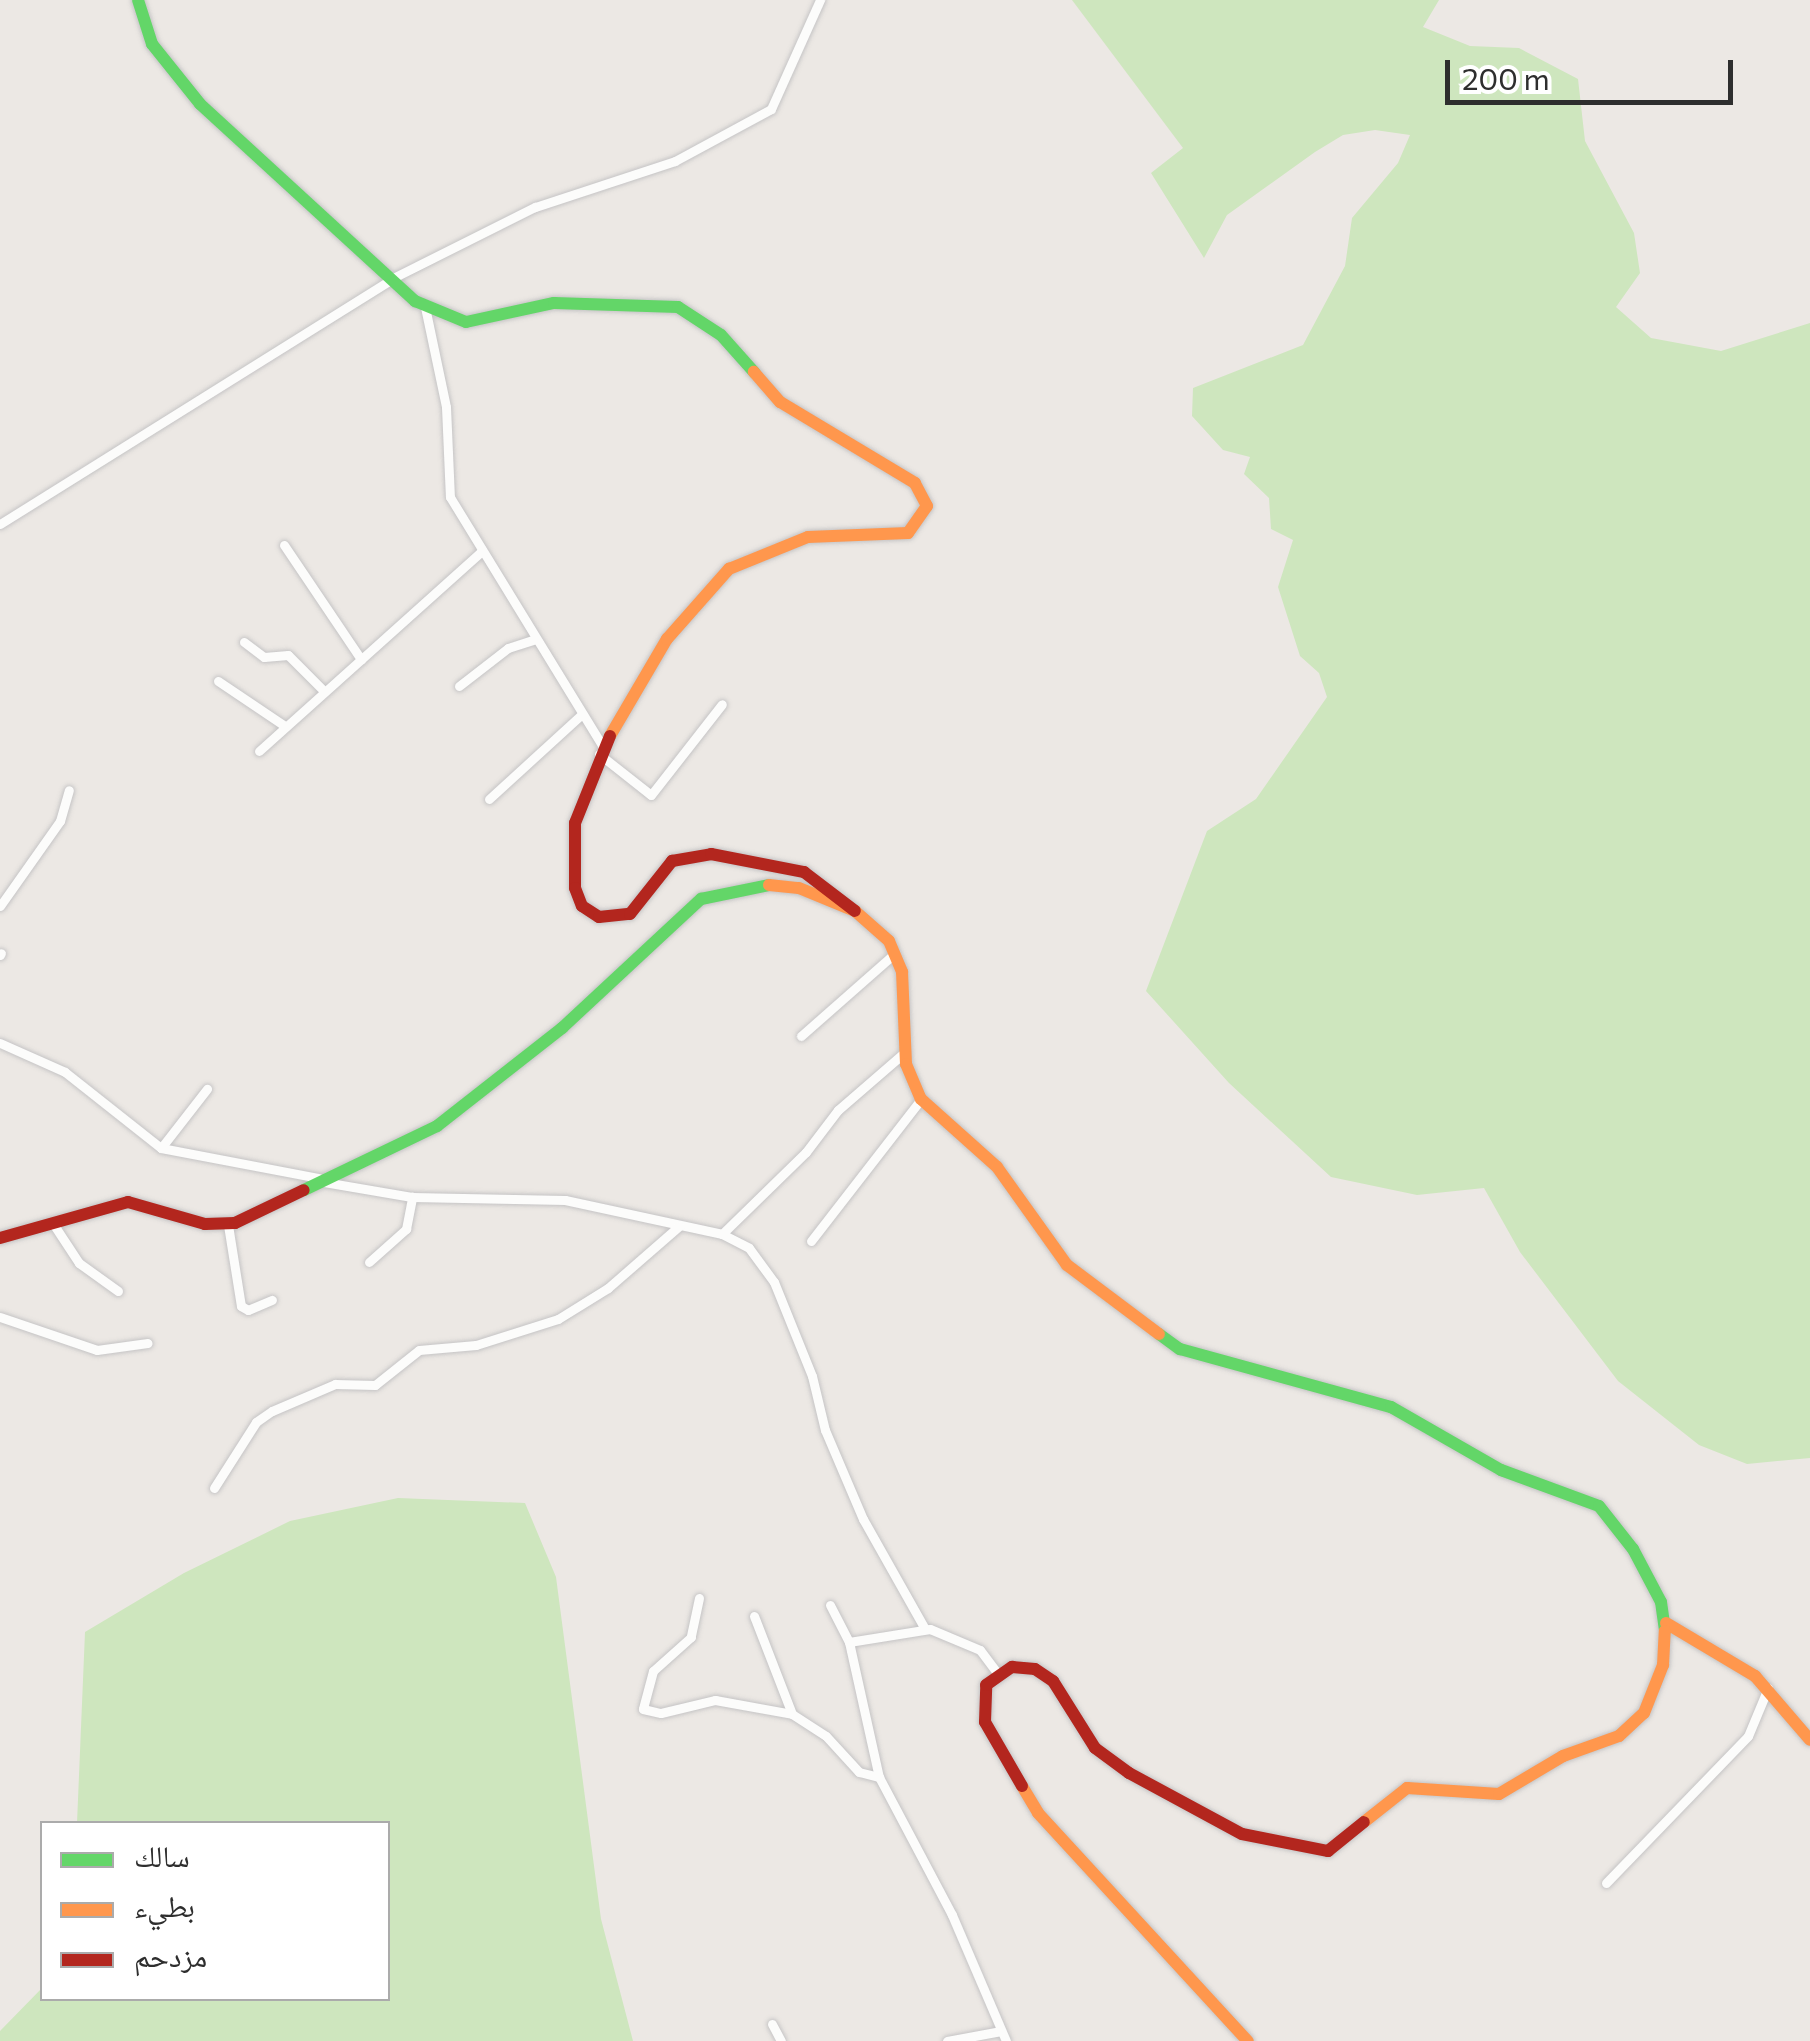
<!DOCTYPE html>
<meta charset="utf-8">
<style>
body{margin:0}
#map{position:relative;width:1810px;height:2041px;overflow:hidden;background:#ece8e4;font-family:Commissioner,"Noto Naskh Arabic",sans-serif}
div>[style]{position:absolute}
.green>*{inset:0;background:#cee6be}
.roads{filter:drop-shadow(0 0 2px #c5c4c5) drop-shadow(0 0 2px #c5c4c5)}
.street>*{height:9px;margin:-4.5px;padding:0 4.5px;transform-origin:4.5px;border-radius:4.5px;background:#fcfcfb}
.fast>*{height:12px;margin:-6px;padding:0 6px;transform-origin:6px;border-radius:6px;background:#63d668}
.slow>*{height:12px;margin:-6px;padding:0 6px;transform-origin:6px;border-radius:6px;background:#ff974d}
.jam>*{height:12px;margin:-6px;padding:0 6px;transform-origin:6px;border-radius:6px;background:#b3261e}
span{translate:-50% -50%;white-space:nowrap;text-align:center;line-height:1.15;-webkit-text-stroke:10px #fff;paint-order:stroke}
.legend{position:absolute;left:40px;top:1821px;width:350px;height:180px;box-sizing:border-box;background:#fff;border:2px solid #ababab;margin:0;padding:12px 18px;list-style:none;font-size:30px;color:#2e2e2e}
.legend li{display:flex;align-items:center;gap:20px;height:50px}
.legend b{width:50px;border:2px solid #ababab}
.scale{position:absolute;left:1445px;top:60px;width:288px;height:45px;box-sizing:border-box;border:5px solid #2e2e2e;border-top:0;padding-left:12px;font-size:30px;line-height:35px;white-space:nowrap;color:#2e2e2e;-webkit-text-stroke:8px #fff;paint-order:stroke}
</style>
<div id="map">
<div class="green">
<div style="clip-path:polygon(1072px 0,1439px 0,1423px 27px,1470px 46px,1519px 48px,1578px 79px,1585px 141px,1634px 233px,1640px 273px,1616px 307px,1651px 338px,1721px 351px,1810px 323px,1810px 1458px,1747px 1464px,1699px 1445px,1618px 1381px,1520px 1252px,1484px 1188px,1417px 1195px,1331px 1177px,1229px 1083px,1146px 991px,1207px 831px,1256px 799px,1327px 697px,1319px 673px,1300px 656px,1278px 587px,1293px 540px,1271px 529px,1269px 498px,1244px 474px,1250px 457px,1223px 450px,1192px 416px,1193px 388px,1303px 345px,1345px 266px,1352px 218px,1398px 163px,1410px 135px,1375px 130px,1343px 135px,1315px 152px,1227px 215px,1204px 258px,1151px 173px,1183px 148px)"></div>
<div style="clip-path:polygon(398px 1498px,525px 1503px,556px 1577px,601px 1919px,633px 2041px,0 2041px,0 2031px,42px 1988px,42px 1998px,388px 1998px,388px 1824px,77px 1823px,85px 1632px,184px 1573px,290px 1521px)"></div>
</div>
<div class="roads">
<div class="street">
<div style="left:425px;top:307px;width:102px;rotate:78.1deg"></div>
<div style="left:446px;top:407px;width:90px;rotate:87.5deg"></div>
<div style="left:450px;top:497px;width:293px;rotate:58.5deg"></div>
<div style="left:0;top:524px;width:464px;rotate:-32deg"></div>
<div style="left:393px;top:278px;width:159px;rotate:-26.6deg"></div>
<div style="left:535px;top:207px;width:147px;rotate:-18.2deg"></div>
<div style="left:675px;top:161px;width:109px;rotate:-28.4deg"></div>
<div style="left:771px;top:109px;width:120px;rotate:-65.8deg"></div>
<div style="left:284px;top:545px;width:138px;rotate:56deg"></div>
<div style="left:244px;top:642px;width:25px;rotate:37deg"></div>
<div style="left:264px;top:657px;width:24px;rotate:-5deg"></div>
<div style="left:288px;top:655px;width:51px;rotate:45deg"></div>
<div style="left:218px;top:681px;width:81px;rotate:33.9deg"></div>
<div style="left:459px;top:686px;width:62px;rotate:-37.8deg"></div>
<div style="left:508px;top:648px;width:28px;rotate:-18deg"></div>
<div style="left:259px;top:751px;width:297px;rotate:-41.9deg"></div>
<div style="left:599px;top:754px;width:66px;rotate:38.3deg"></div>
<div style="left:651px;top:795px;width:115px;rotate:-52deg"></div>
<div style="left:489px;top:799px;width:126px;rotate:-42.4deg"></div>
<div style="left:0;top:906px;width:104px;rotate:-54.8deg"></div>
<div style="left:60px;top:821px;width:32px;rotate:-74deg"></div>
<div style="left:0;top:955px;width:2px;rotate:-63deg"></div>
<div style="left:801px;top:1036px;width:125px;rotate:-41.4deg"></div>
<div style="left:0;top:1043px;width:71px;rotate:24deg"></div>
<div style="left:65px;top:1072px;width:122px;rotate:38.4deg"></div>
<div style="left:161px;top:1148px;width:161px;rotate:10.8deg"></div>
<div style="left:161px;top:1148px;width:75px;rotate:-52.1deg"></div>
<div style="left:324px;top:1182px;width:89px;rotate:9.7deg"></div>
<div style="left:412px;top:1197px;width:153px;rotate:1.1deg"></div>
<div style="left:565px;top:1200px;width:161px;rotate:12.2deg"></div>
<div style="left:722px;top:1234px;width:30px;rotate:27deg"></div>
<div style="left:749px;top:1248px;width:42px;rotate:53.7deg"></div>
<div style="left:774px;top:1282px;width:101px;rotate:68deg"></div>
<div style="left:812px;top:1376px;width:56px;rotate:76.5deg"></div>
<div style="left:825px;top:1430px;width:97px;rotate:66.9deg"></div>
<div style="left:863px;top:1519px;width:126px;rotate:60.6deg"></div>
<div style="left:52px;top:1222px;width:49px;rotate:56.6deg"></div>
<div style="left:79px;top:1263px;width:48px;rotate:35.7deg"></div>
<div style="left:228px;top:1225px;width:82px;rotate:80.9deg"></div>
<div style="left:241px;top:1306px;width:8px;rotate:30deg"></div>
<div style="left:248px;top:1310px;width:26px;rotate:-23deg"></div>
<div style="left:722px;top:1234px;width:117px;rotate:-44.3deg"></div>
<div style="left:806px;top:1152px;width:53px;rotate:-52.7deg"></div>
<div style="left:838px;top:1110px;width:89px;rotate:-40.9deg"></div>
<div style="left:811px;top:1241px;width:180px;rotate:-52.2deg"></div>
<div style="left:369px;top:1262px;width:50px;rotate:-41.7deg"></div>
<div style="left:406px;top:1229px;width:33px;rotate:-79deg"></div>
<div style="left:0;top:1317px;width:102px;rotate:18.8deg"></div>
<div style="left:97px;top:1350px;width:51px;rotate:-7.8deg"></div>
<div style="left:214px;top:1488px;width:78px;rotate:-57.5deg"></div>
<div style="left:256px;top:1422px;width:19px;rotate:-35deg"></div>
<div style="left:272px;top:1411px;width:69px;rotate:-23.2deg"></div>
<div style="left:335px;top:1384px;width:40px;rotate:1.4deg"></div>
<div style="left:375px;top:1385px;width:56px;rotate:-38.5deg"></div>
<div style="left:419px;top:1350px;width:57px;rotate:-5deg"></div>
<div style="left:476px;top:1345px;width:86px;rotate:-17.6deg"></div>
<div style="left:558px;top:1319px;width:59px;rotate:-31.8deg"></div>
<div style="left:608px;top:1288px;width:94px;rotate:-41.1deg"></div>
<div style="left:699px;top:1598px;width:40px;rotate:102deg"></div>
<div style="left:691px;top:1637px;width:51px;rotate:138.2deg"></div>
<div style="left:653px;top:1671px;width:39px;rotate:105deg"></div>
<div style="left:643px;top:1709px;width:18px;rotate:13deg"></div>
<div style="left:661px;top:1713px;width:56px;rotate:-13.5deg"></div>
<div style="left:715px;top:1700px;width:78px;rotate:10.3deg"></div>
<div style="left:830px;top:1605px;width:42px;rotate:62.8deg"></div>
<div style="left:849px;top:1642px;width:138px;rotate:77.5deg"></div>
<div style="left:879px;top:1777px;width:156px;rotate:62.1deg"></div>
<div style="left:952px;top:1915px;width:137px;rotate:66.8deg"></div>
<div style="left:754px;top:1616px;width:105px;rotate:68.8deg"></div>
<div style="left:792px;top:1714px;width:40px;rotate:32.9deg"></div>
<div style="left:826px;top:1736px;width:49px;rotate:47.5deg"></div>
<div style="left:859px;top:1772px;width:21px;rotate:14deg"></div>
<div style="left:849px;top:1642px;width:82px;rotate:-9.1deg"></div>
<div style="left:930px;top:1629px;width:54px;rotate:22.8deg"></div>
<div style="left:980px;top:1650px;width:30px;rotate:53deg"></div>
<div style="left:1606px;top:1883px;width:204px;rotate:-46deg"></div>
<div style="left:1748px;top:1736px;width:52px;rotate:-67.4deg"></div>
<div style="left:772px;top:2024px;width:19px;rotate:62deg"></div>
<div style="left:947px;top:2041px;width:55px;rotate:-10.5deg"></div>
</div>
<div class="fast">
<div style="left:138px;top:0;width:46px;rotate:72.3deg"></div>
<div style="left:152px;top:44px;width:77px;rotate:51.3deg"></div>
<div style="left:200px;top:104px;width:292px;rotate:42.5deg"></div>
<div style="left:415px;top:301px;width:55px;rotate:22.4deg"></div>
<div style="left:466px;top:322px;width:90px;rotate:-12.2deg"></div>
<div style="left:554px;top:303px;width:124px;rotate:1.8deg"></div>
<div style="left:678px;top:307px;width:51px;rotate:33.1deg"></div>
<div style="left:721px;top:335px;width:50px;rotate:48.3deg"></div>
<div style="left:304px;top:1190px;width:148px;rotate:-25.7deg"></div>
<div style="left:437px;top:1126px;width:159px;rotate:-38.1deg"></div>
<div style="left:562px;top:1028px;width:190px;rotate:-42.9deg"></div>
<div style="left:701px;top:899px;width:69px;rotate:-11.6deg"></div>
<div style="left:1159px;top:1334px;width:26px;rotate:36deg"></div>
<div style="left:1180px;top:1349px;width:219px;rotate:15.4deg"></div>
<div style="left:1391px;top:1407px;width:127px;rotate:29.8deg"></div>
<div style="left:1501px;top:1470px;width:104px;rotate:20.2deg"></div>
<div style="left:1599px;top:1506px;width:55px;rotate:51.7deg"></div>
<div style="left:1633px;top:1549px;width:60px;rotate:62.2deg"></div>
<div style="left:1661px;top:1602px;width:29px;rotate:82deg"></div>
</div>
<div class="slow">
<div style="left:610px;top:736px;width:113px;rotate:-59.6deg"></div>
<div style="left:667px;top:639px;width:94px;rotate:-48.5deg"></div>
<div style="left:729px;top:569px;width:85px;rotate:-22.1deg"></div>
<div style="left:808px;top:537px;width:100px;rotate:-2.3deg"></div>
<div style="left:908px;top:533px;width:33px;rotate:-55deg"></div>
<div style="left:927px;top:506px;width:26px;rotate:-118deg"></div>
<div style="left:915px;top:483px;width:157px;rotate:-149deg"></div>
<div style="left:780px;top:402px;width:40px;rotate:-131deg"></div>
<div style="left:769px;top:885px;width:30px;rotate:6deg"></div>
<div style="left:799px;top:888px;width:61px;rotate:22.3deg"></div>
<div style="left:855px;top:911px;width:45px;rotate:41.4deg"></div>
<div style="left:889px;top:941px;width:34px;rotate:67deg"></div>
<div style="left:902px;top:972px;width:92px;rotate:87.5deg"></div>
<div style="left:906px;top:1064px;width:38px;rotate:67deg"></div>
<div style="left:921px;top:1099px;width:102px;rotate:41.8deg"></div>
<div style="left:997px;top:1167px;width:120px;rotate:54.5deg"></div>
<div style="left:1067px;top:1265px;width:115px;rotate:36.9deg"></div>
<div style="left:1666px;top:1623px;width:104px;rotate:30.8deg"></div>
<div style="left:1755px;top:1676px;width:84px;rotate:49.3deg"></div>
<div style="left:1022px;top:1786px;width:31px;rotate:59deg"></div>
<div style="left:1038px;top:1813px;width:310px;rotate:47.4deg"></div>
<div style="left:1364px;top:1822px;width:55px;rotate:-38.3deg"></div>
<div style="left:1407px;top:1788px;width:92px;rotate:3.7deg"></div>
<div style="left:1499px;top:1794px;width:74px;rotate:-30.7deg"></div>
<div style="left:1563px;top:1756px;width:59px;rotate:-19.7deg"></div>
<div style="left:1619px;top:1736px;width:34px;rotate:-43deg"></div>
<div style="left:1644px;top:1713px;width:52px;rotate:-68.4deg"></div>
<div style="left:1663px;top:1665px;width:34px;rotate:-87deg"></div>
</div>
<div class="jam">
<div style="left:610px;top:736px;width:94px;rotate:111.9deg"></div>
<div style="left:575px;top:823px;width:65px;rotate:90deg"></div>
<div style="left:575px;top:888px;width:19px;rotate:69deg"></div>
<div style="left:582px;top:906px;width:20px;rotate:33deg"></div>
<div style="left:599px;top:917px;width:31px;rotate:-6deg"></div>
<div style="left:630px;top:914px;width:68px;rotate:-51.6deg"></div>
<div style="left:672px;top:861px;width:40px;rotate:-10deg"></div>
<div style="left:711px;top:854px;width:95px;rotate:11deg"></div>
<div style="left:804px;top:872px;width:64px;rotate:37.4deg"></div>
<div style="left:0;top:1238px;width:133px;rotate:-15.7deg"></div>
<div style="left:128px;top:1202px;width:80px;rotate:15.9deg"></div>
<div style="left:205px;top:1224px;width:30px;rotate:-2deg"></div>
<div style="left:235px;top:1223px;width:76px;rotate:-25.6deg"></div>
<div style="left:1022px;top:1786px;width:74px;rotate:-120deg"></div>
<div style="left:985px;top:1722px;width:37px;rotate:-88deg"></div>
<div style="left:986px;top:1685px;width:32px;rotate:-35deg"></div>
<div style="left:1012px;top:1667px;width:23px;rotate:5deg"></div>
<div style="left:1035px;top:1669px;width:22px;rotate:34deg"></div>
<div style="left:1053px;top:1681px;width:79px;rotate:57.9deg"></div>
<div style="left:1095px;top:1748px;width:42px;rotate:36.3deg"></div>
<div style="left:1129px;top:1773px;width:128px;rotate:28.4deg"></div>
<div style="left:1242px;top:1834px;width:88px;rotate:11.2deg"></div>
<div style="left:1328px;top:1851px;width:46px;rotate:-38.9deg"></div>
</div>
</div>
<ul class="legend">
<li><b style="height:12px;background:#63d668"></b>سالك</li>
<li><b style="height:12px;background:#ff974d"></b>بطيء</li>
<li><b style="height:12px;background:#b3261e"></b>مزدحم</li>
</ul>
<div class="scale">200 m</div>
</div>
